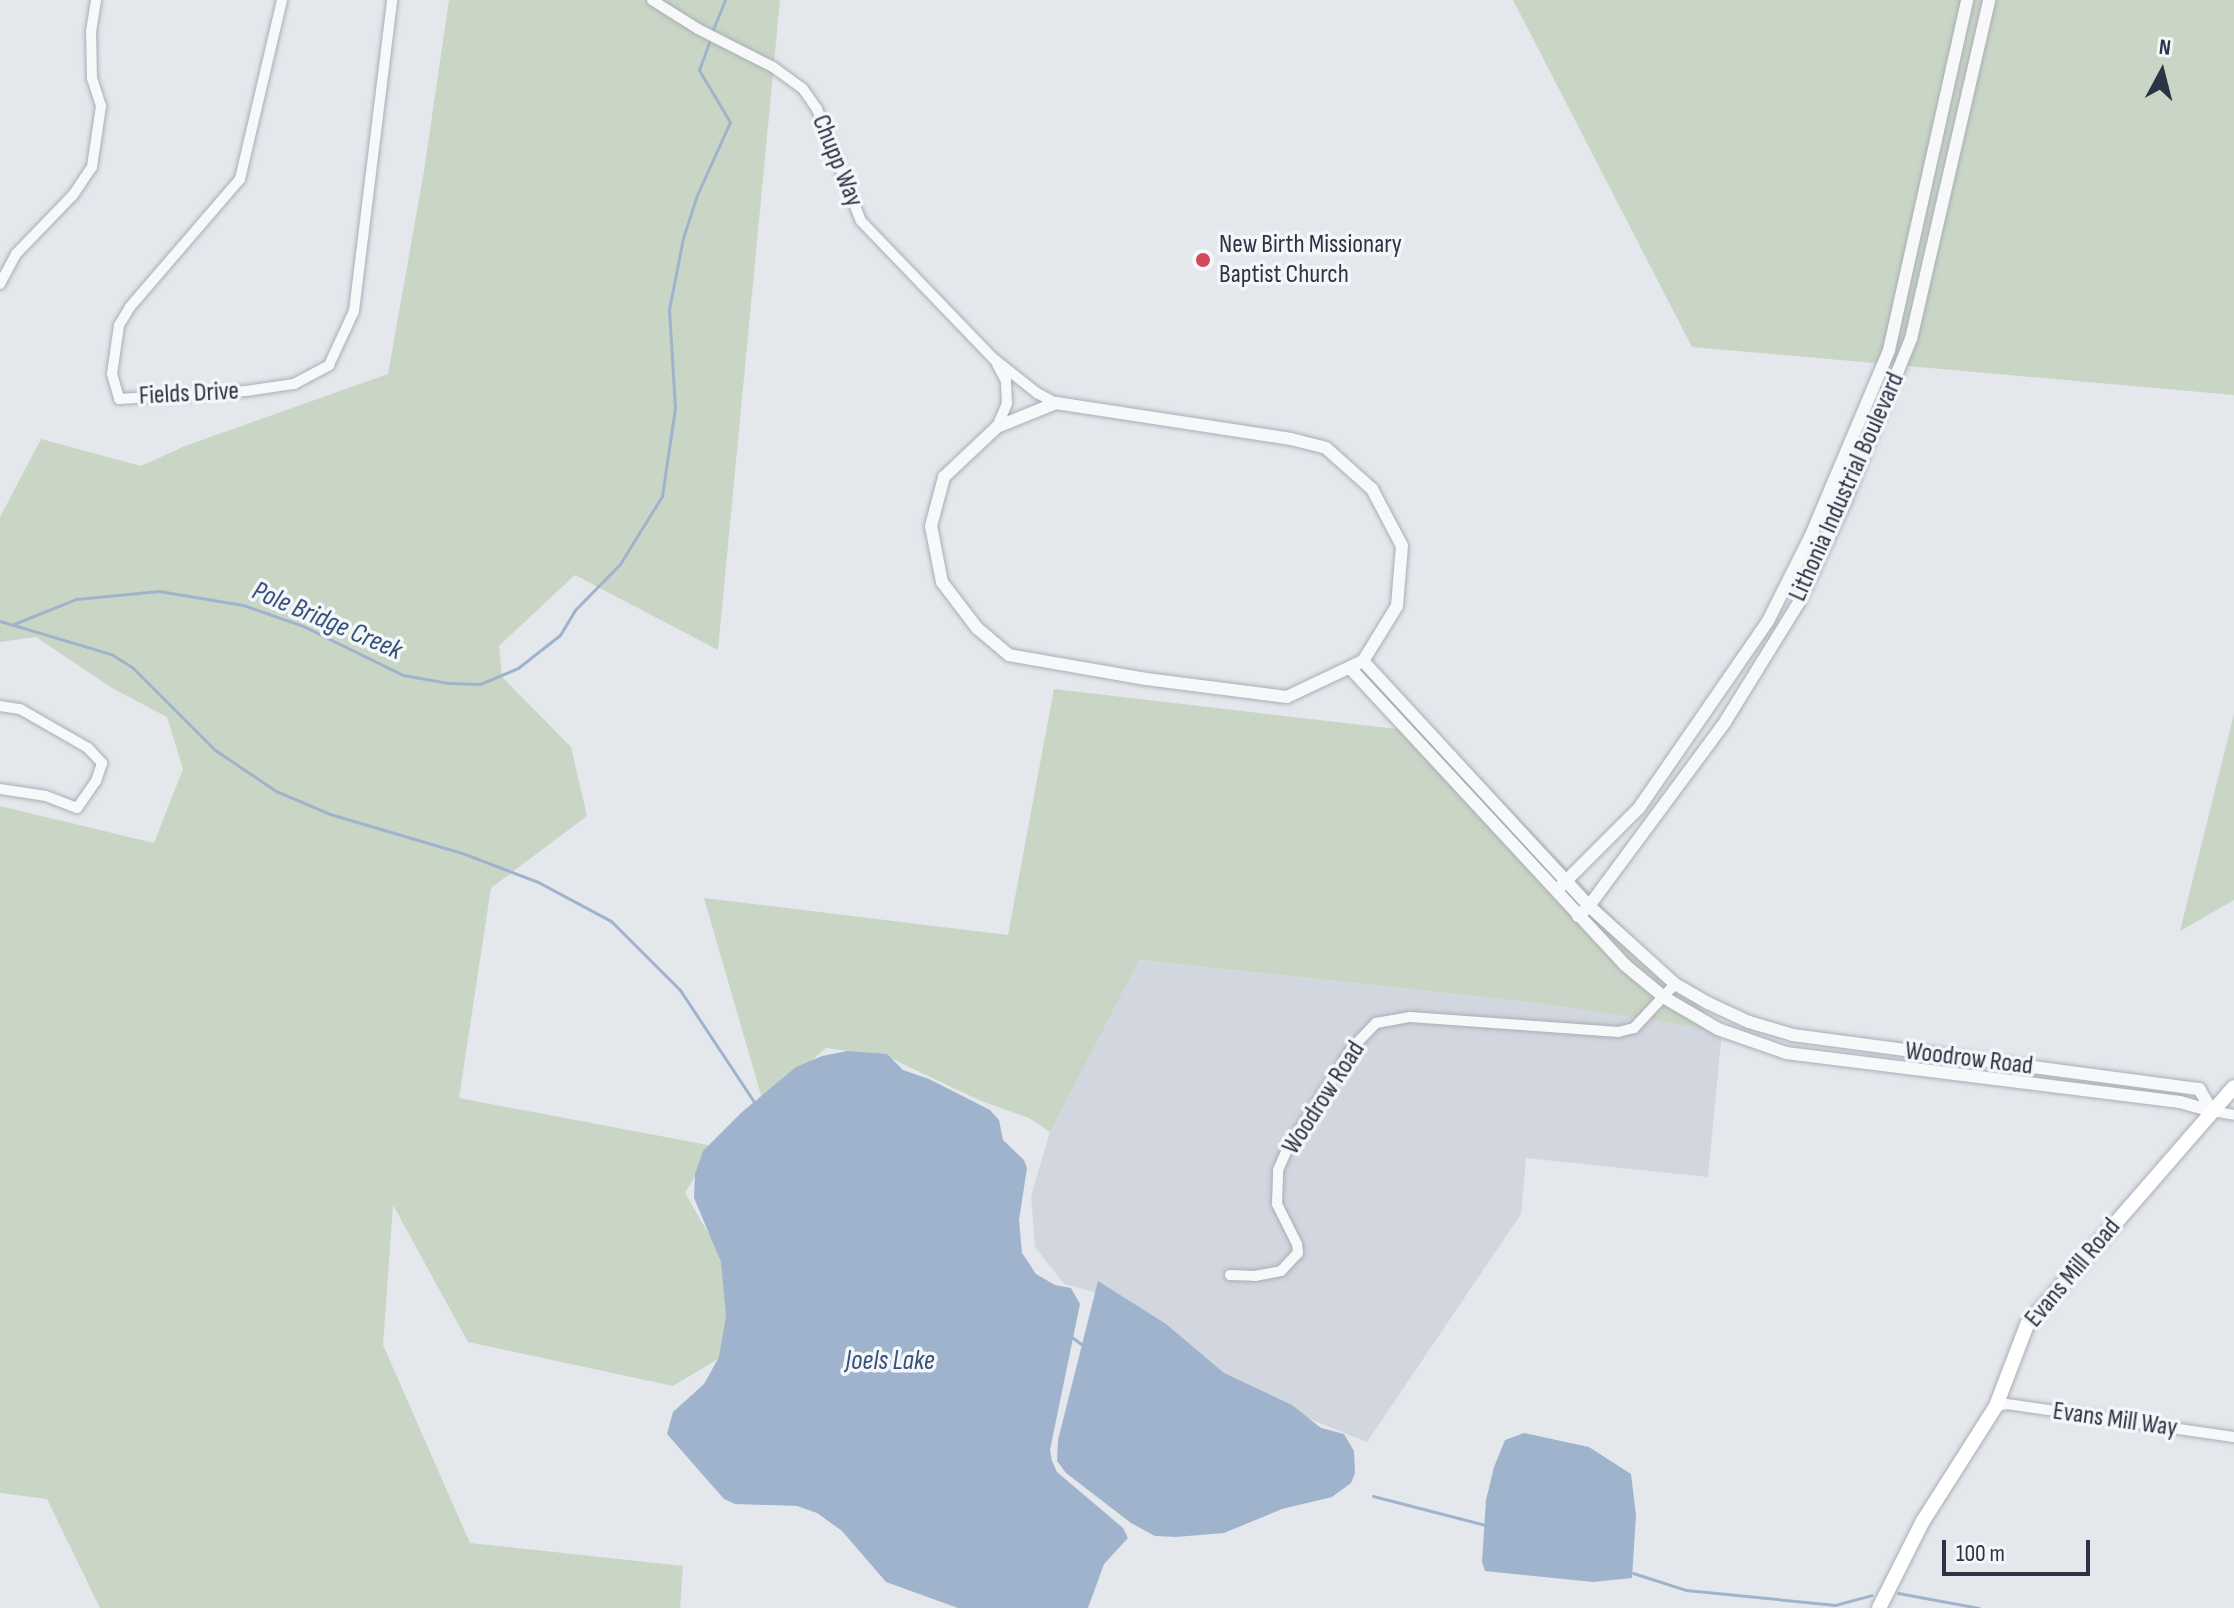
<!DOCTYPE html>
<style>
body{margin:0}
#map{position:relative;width:2234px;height:1608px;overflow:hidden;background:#e4e7ec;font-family:"Sofia Sans Condensed",sans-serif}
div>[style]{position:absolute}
.built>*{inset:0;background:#d2d6de}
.green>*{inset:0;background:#c9d6c5}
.water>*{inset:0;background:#9fb4cc}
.stream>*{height:3px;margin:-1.5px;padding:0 1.5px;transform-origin:1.5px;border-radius:1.5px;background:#9fb4cc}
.roads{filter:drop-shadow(0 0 2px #a9aeb7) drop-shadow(0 0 2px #a9aeb7)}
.minor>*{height:10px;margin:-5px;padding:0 5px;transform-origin:5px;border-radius:5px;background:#f7f8fa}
.tertiary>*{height:12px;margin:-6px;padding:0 6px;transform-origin:6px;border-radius:6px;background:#f7f8fa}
.secondary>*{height:14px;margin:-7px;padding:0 7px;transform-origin:7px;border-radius:7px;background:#fff}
.dots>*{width:22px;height:22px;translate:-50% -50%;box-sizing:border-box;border:4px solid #f4f6f9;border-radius:50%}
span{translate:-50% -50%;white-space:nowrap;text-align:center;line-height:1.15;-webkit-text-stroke:7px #f4f6f9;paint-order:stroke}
.street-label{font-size:26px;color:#2b3445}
.poi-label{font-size:26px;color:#2b3445}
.left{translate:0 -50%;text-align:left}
.water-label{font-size:28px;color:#34527a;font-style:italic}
.north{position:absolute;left:2122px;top:32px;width:80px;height:80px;-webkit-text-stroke:6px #f4f6f9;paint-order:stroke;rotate:7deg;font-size:22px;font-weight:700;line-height:32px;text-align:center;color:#2b3445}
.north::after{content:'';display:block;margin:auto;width:28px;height:36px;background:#2b3445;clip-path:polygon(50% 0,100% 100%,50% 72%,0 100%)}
.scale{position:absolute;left:1942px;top:1540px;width:148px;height:36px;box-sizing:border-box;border:4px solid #2b3445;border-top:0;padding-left:10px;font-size:24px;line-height:28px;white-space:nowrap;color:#2b3445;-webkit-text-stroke:6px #f4f6f9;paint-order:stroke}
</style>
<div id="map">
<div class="built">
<div style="clip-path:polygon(1138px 960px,1538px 1003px,1722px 1031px,1708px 1177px,1526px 1158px,1521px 1214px,1367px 1442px,1230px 1387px,1102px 1294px,1064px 1284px,1035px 1247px,1031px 1196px,1050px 1132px)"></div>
</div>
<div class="green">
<div style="clip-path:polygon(449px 0,780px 0,718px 650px,575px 575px,499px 646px,502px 677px,571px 747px,587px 816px,491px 888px,459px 1098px,713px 1146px,685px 1193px,727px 1265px,726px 1354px,673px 1386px,468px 1342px,393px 1205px,383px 1345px,470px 1543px,683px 1566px,680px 1608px,100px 1608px,47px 1499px,0 1493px,0 806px,154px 843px,183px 769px,167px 717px,112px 688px,36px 637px,0 642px,0 517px,41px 439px,141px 466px,185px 446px,388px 374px,424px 171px)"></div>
<div style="clip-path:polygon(1513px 0,2234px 0,2234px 395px,1692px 347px)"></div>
<div style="clip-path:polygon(1054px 689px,1439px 734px,1722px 1031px,1538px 1003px,1139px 960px,1050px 1132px,1029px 1118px,981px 1101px,886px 1056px,826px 1048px,763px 1102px,704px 898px,1008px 935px)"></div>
<div style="clip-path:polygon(2234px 714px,2234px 900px,2180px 931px)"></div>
</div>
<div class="water">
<div style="clip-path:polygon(847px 1051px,887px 1054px,903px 1070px,929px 1079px,990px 1110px,999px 1120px,1003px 1140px,1024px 1160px,1027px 1168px,1019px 1220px,1022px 1253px,1036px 1274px,1055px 1285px,1071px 1288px,1080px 1304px,1050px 1450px,1052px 1461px,1057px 1472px,1123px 1528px,1128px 1538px,1104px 1564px,1088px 1608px,958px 1608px,886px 1582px,842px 1531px,817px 1513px,797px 1506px,735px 1504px,724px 1499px,667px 1434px,673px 1412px,704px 1384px,719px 1357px,726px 1316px,721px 1262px,694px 1198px,695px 1174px,703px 1151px,742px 1112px,796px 1067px,822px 1056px)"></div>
<div style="clip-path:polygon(1098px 1281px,1166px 1324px,1224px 1373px,1292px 1405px,1321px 1428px,1344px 1434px,1354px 1451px,1355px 1473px,1351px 1483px,1332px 1497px,1282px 1509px,1224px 1533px,1176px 1537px,1155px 1536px,1131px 1523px,1066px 1473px,1057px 1461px,1058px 1440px)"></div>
<div style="clip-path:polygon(1524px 1433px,1589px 1447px,1631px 1474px,1636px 1515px,1632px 1578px,1593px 1582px,1485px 1571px,1482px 1562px,1486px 1500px,1494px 1467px,1505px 1440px)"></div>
</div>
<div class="stream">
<div style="left:712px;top:32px;width:35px;rotate:-68deg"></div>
<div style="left:0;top:621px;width:116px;rotate:16.6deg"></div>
<div style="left:111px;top:654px;width:25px;rotate:32deg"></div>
<div style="left:132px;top:667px;width:117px;rotate:45deg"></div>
<div style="left:215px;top:750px;width:73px;rotate:33.9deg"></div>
<div style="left:276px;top:791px;width:59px;rotate:23.1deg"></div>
<div style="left:330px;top:814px;width:141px;rotate:16.5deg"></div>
<div style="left:465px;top:854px;width:78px;rotate:21deg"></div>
<div style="left:538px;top:882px;width:83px;rotate:28.1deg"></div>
<div style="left:611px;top:921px;width:98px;rotate:45deg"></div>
<div style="left:680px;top:990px;width:134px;rotate:56.5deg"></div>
<div style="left:14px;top:624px;width:67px;rotate:-22deg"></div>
<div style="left:76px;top:599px;width:83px;rotate:-5.5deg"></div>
<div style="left:159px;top:591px;width:85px;rotate:9.5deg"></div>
<div style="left:243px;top:605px;width:64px;rotate:19.3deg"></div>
<div style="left:303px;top:626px;width:111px;rotate:26.1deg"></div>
<div style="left:403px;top:675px;width:46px;rotate:10.1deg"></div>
<div style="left:448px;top:683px;width:32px;rotate:2deg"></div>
<div style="left:480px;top:684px;width:41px;rotate:-22.8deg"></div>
<div style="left:518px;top:668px;width:53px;rotate:-38.2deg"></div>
<div style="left:560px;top:635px;width:29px;rotate:-59deg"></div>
<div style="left:575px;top:610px;width:64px;rotate:-45.6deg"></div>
<div style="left:620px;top:564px;width:80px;rotate:-58.3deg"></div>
<div style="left:662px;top:496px;width:89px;rotate:-81.6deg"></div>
<div style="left:675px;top:408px;width:99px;rotate:-93.5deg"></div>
<div style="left:669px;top:309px;width:72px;rotate:-78.8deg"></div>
<div style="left:683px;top:238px;width:45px;rotate:-72deg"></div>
<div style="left:697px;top:195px;width:80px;rotate:-65.7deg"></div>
<div style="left:730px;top:122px;width:61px;rotate:-120.8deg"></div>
<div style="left:699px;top:70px;width:33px;rotate:-70deg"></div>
<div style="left:1073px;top:1338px;width:10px;rotate:37deg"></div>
<div style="left:1373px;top:1496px;width:116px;rotate:14.5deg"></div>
<div style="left:1633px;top:1573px;width:56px;rotate:17.8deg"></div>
<div style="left:1686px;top:1590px;width:150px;rotate:5.7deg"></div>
<div style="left:1835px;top:1605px;width:38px;rotate:-15deg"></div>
<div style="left:1898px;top:1593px;width:82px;rotate:10.5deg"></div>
</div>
<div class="roads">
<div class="minor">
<div style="left:282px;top:0;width:184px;rotate:103.2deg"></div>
<div style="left:240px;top:179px;width:169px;rotate:130.7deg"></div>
<div style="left:130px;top:307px;width:21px;rotate:121deg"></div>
<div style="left:119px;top:325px;width:49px;rotate:98.1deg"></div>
<div style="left:112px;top:374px;width:26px;rotate:74deg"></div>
<div style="left:119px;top:399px;width:127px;rotate:-3.6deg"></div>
<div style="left:246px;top:391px;width:49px;rotate:-8.3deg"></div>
<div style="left:294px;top:384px;width:40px;rotate:-28deg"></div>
<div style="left:329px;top:365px;width:60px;rotate:-65.2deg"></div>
<div style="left:354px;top:311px;width:313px;rotate:-83deg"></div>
<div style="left:652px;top:0;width:54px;rotate:32.2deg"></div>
<div style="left:698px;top:29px;width:84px;rotate:26.9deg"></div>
<div style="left:773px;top:67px;width:37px;rotate:36deg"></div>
<div style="left:803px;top:89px;width:24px;rotate:55deg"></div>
<div style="left:817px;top:109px;width:120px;rotate:68.6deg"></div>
<div style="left:861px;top:221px;width:192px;rotate:46.1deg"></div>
<div style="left:994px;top:359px;width:55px;rotate:38.3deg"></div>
<div style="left:1037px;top:393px;width:21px;rotate:28deg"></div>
<div style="left:0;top:284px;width:34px;rotate:-62deg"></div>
<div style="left:16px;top:254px;width:82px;rotate:-46deg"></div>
<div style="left:73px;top:195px;width:34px;rotate:-56deg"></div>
<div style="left:92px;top:167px;width:62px;rotate:-81.6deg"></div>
<div style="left:101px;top:106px;width:29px;rotate:-108deg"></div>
<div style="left:92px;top:78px;width:46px;rotate:-91.2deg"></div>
<div style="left:91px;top:32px;width:32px;rotate:-81deg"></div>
<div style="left:997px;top:427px;width:26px;rotate:-67deg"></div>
<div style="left:1007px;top:403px;width:22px;rotate:-93deg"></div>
<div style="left:1006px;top:381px;width:19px;rotate:-118deg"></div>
<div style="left:0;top:706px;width:20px;rotate:9deg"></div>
<div style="left:20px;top:709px;width:78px;rotate:29.8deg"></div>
<div style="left:88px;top:748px;width:21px;rotate:47deg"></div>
<div style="left:102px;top:763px;width:19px;rotate:108deg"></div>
<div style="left:96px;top:781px;width:33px;rotate:125deg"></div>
<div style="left:77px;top:808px;width:33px;rotate:-159deg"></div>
<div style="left:46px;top:796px;width:47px;rotate:-171.3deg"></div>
<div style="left:2212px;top:1111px;width:22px;rotate:10deg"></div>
<div style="left:1230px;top:1275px;width:25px;rotate:2deg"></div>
<div style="left:1255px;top:1276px;width:26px;rotate:-11deg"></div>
<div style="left:1281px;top:1271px;width:25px;rotate:-47deg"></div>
<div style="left:1298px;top:1253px;width:9px;rotate:-96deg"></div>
<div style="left:1297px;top:1244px;width:45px;rotate:-116.6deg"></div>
<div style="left:1277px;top:1204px;width:34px;rotate:-88deg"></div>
<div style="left:1278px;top:1170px;width:24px;rotate:-66deg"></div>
<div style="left:1288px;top:1148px;width:119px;rotate:-57.4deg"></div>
<div style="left:1352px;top:1048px;width:35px;rotate:-46deg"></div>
<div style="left:1376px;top:1023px;width:35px;rotate:-10deg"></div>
<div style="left:1410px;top:1017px;width:209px;rotate:4.1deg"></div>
<div style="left:1618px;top:1032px;width:16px;rotate:-14deg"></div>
<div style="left:1634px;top:1028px;width:60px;rotate:-47deg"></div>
<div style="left:1996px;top:1406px;width:11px;rotate:-10deg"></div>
<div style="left:2007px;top:1404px;width:229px;rotate:8.3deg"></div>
</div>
<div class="tertiary">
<div style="left:1056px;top:403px;width:238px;rotate:8.7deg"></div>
<div style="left:1291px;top:439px;width:36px;rotate:14deg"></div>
<div style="left:1326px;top:448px;width:62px;rotate:41.7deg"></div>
<div style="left:1372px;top:489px;width:64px;rotate:62.2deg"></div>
<div style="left:1402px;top:546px;width:60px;rotate:94.8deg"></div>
<div style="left:1397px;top:606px;width:65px;rotate:121.7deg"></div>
<div style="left:1363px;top:661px;width:84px;rotate:154.7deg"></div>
<div style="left:1287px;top:697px;width:142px;rotate:-172.7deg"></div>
<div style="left:1146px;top:679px;width:139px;rotate:-170.1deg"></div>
<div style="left:1009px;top:655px;width:42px;rotate:-139.8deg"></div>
<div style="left:977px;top:628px;width:58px;rotate:-127.3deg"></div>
<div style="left:942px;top:582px;width:57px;rotate:-101.1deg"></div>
<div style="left:931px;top:526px;width:51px;rotate:-75.1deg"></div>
<div style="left:944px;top:477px;width:73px;rotate:-43.3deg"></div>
<div style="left:997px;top:427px;width:64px;rotate:-22.1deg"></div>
<div style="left:1363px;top:661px;width:333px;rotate:47.3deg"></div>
<div style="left:1589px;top:906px;width:116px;rotate:42.2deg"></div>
<div style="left:1675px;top:984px;width:38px;rotate:30deg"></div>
<div style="left:1708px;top:1003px;width:45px;rotate:24.9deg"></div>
<div style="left:1749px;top:1022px;width:46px;rotate:16.5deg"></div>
<div style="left:1793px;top:1035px;width:410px;rotate:7.6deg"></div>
<div style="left:2199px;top:1089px;width:26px;rotate:59deg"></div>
<div style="left:1350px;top:668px;width:405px;rotate:47.2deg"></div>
<div style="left:1625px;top:965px;width:52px;rotate:39.5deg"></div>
<div style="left:1665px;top:998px;width:61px;rotate:30.3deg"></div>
<div style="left:1718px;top:1029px;width:72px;rotate:19.4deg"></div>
<div style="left:1786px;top:1053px;width:397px;rotate:7.1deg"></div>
<div style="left:2180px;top:1102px;width:33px;rotate:16deg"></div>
<div style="left:1561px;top:886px;width:110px;rotate:-45deg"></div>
<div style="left:1639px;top:808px;width:227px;rotate:-55.4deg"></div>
<div style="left:1768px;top:621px;width:96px;rotate:-63.4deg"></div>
<div style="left:1811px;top:535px;width:201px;rotate:-67.1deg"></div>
<div style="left:1889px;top:350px;width:359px;rotate:-77.4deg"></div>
<div style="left:1578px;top:916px;width:15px;rotate:-42deg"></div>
<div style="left:1589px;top:906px;width:229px;rotate:-53.5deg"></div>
<div style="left:1725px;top:722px;width:141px;rotate:-58.3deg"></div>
<div style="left:1799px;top:602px;width:110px;rotate:-65.3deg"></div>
<div style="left:1845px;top:502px;width:176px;rotate:-68deg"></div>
<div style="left:1911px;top:339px;width:348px;rotate:-77deg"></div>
</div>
<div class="secondary">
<div style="left:1879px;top:1608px;width:97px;rotate:-63.2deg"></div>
<div style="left:1923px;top:1521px;width:136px;rotate:-57.6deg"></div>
<div style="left:1996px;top:1406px;width:87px;rotate:-69.1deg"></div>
<div style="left:2027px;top:1325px;width:315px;rotate:-49deg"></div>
</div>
</div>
<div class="dots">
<div style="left:1203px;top:260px;background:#d1495b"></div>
</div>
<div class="street-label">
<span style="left:837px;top:161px;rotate:68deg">Chupp Way</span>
<span style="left:189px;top:394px;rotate:-3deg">Fields Drive</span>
<span style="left:1847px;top:487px;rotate:-66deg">Lithonia Industrial Boulevard</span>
<span style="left:1969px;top:1059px;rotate:7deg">Woodrow Road</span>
<span style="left:1324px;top:1098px;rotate:-57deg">Woodrow Road</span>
<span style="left:2073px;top:1273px;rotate:-50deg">Evans Mill Road</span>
<span style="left:2115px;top:1420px;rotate:8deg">Evans Mill Way</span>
</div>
<div class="poi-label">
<span class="left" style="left:1219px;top:260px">New Birth Missionary<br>Baptist Church</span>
</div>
<div class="water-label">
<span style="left:327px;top:621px;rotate:23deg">Pole Bridge Creek</span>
<span style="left:890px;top:1361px">Joels Lake</span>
</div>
<div class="north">N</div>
<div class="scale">100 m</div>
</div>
